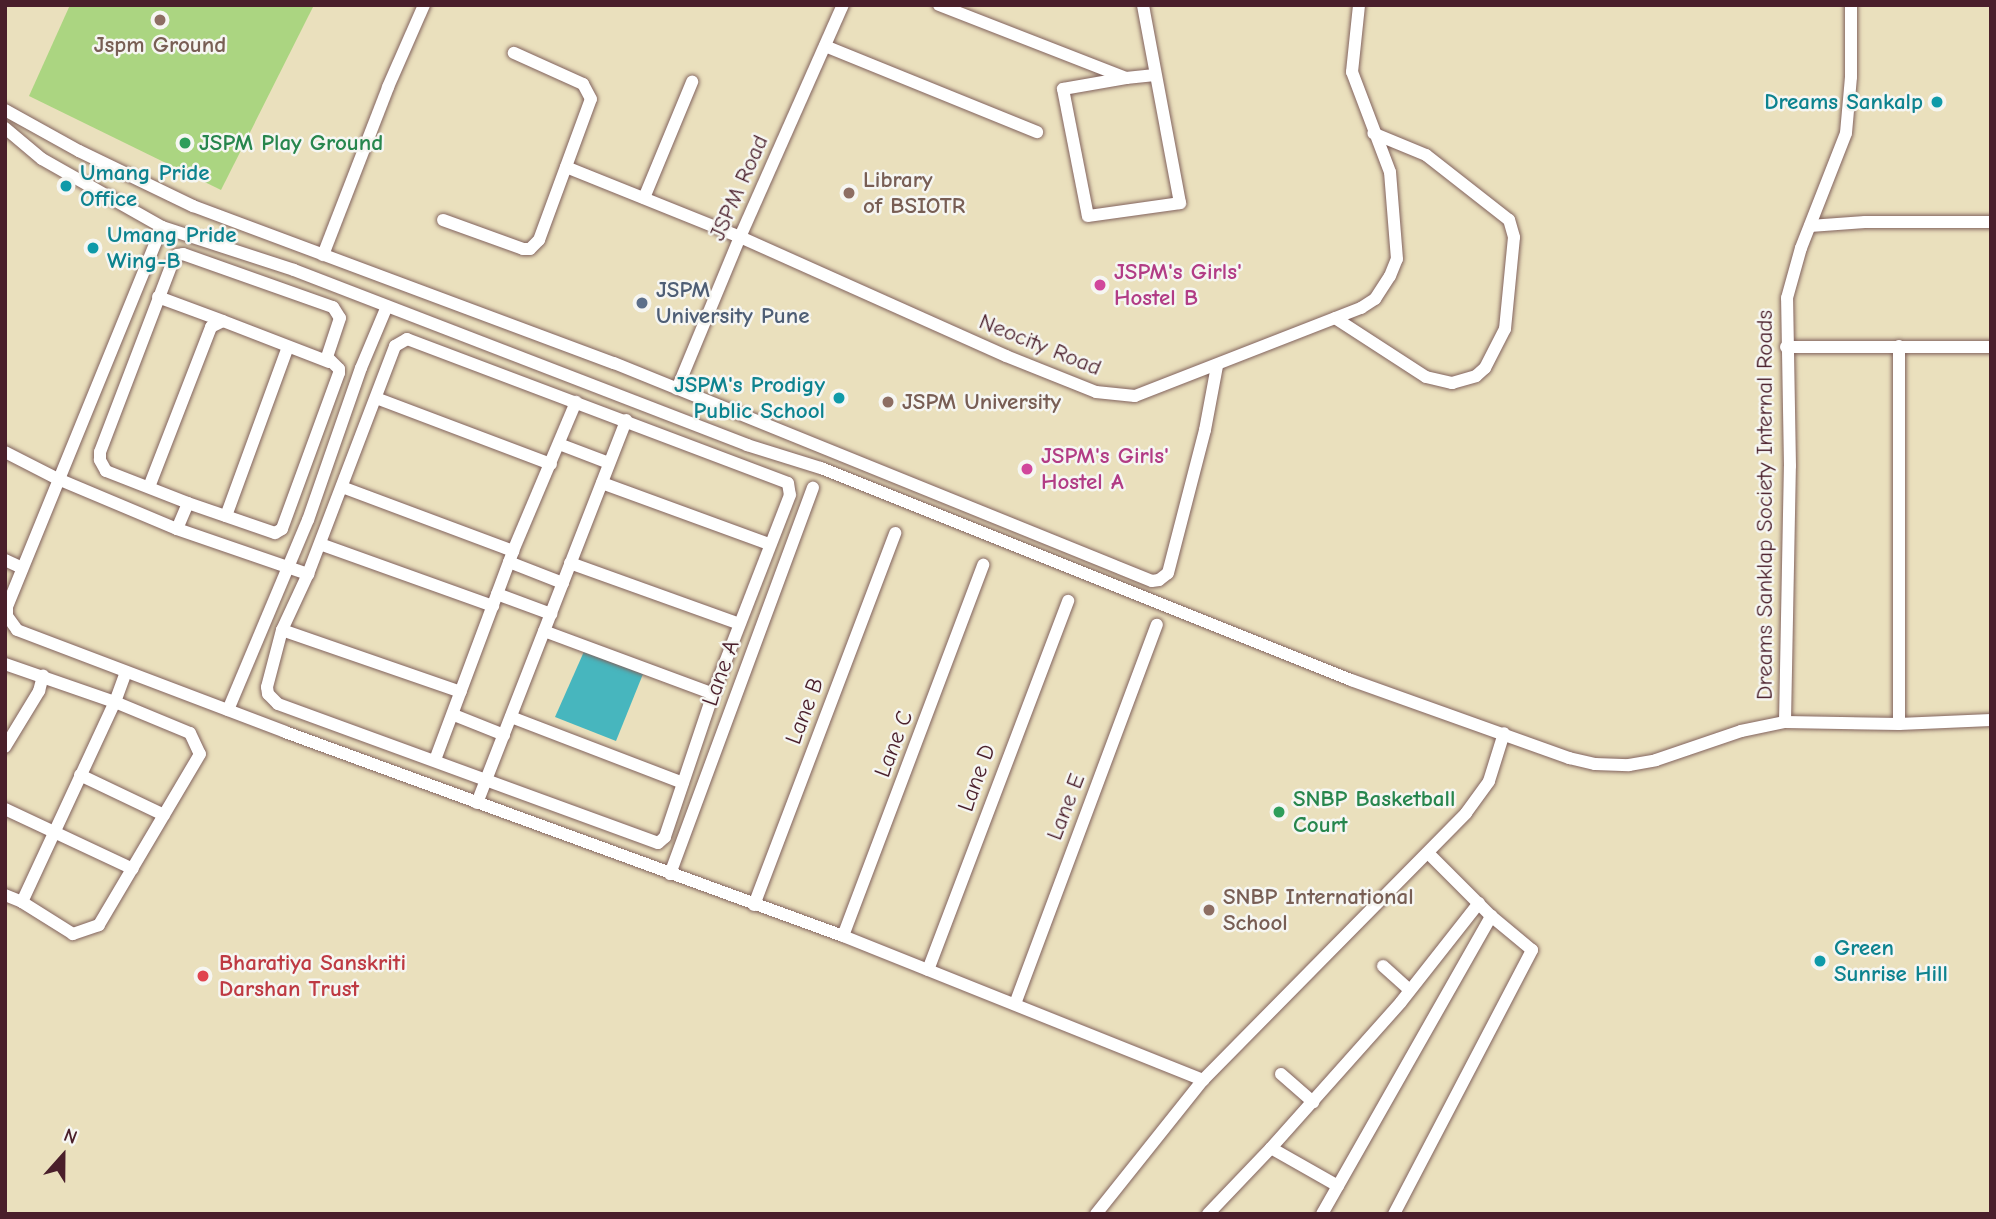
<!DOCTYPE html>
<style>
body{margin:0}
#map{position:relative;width:1996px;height:1219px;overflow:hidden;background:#eae0bd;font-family:"Comic Neue",sans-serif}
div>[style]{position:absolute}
.green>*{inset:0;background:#abd581}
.water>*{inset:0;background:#47b6be}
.roads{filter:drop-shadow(0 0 2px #82635e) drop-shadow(0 0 2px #82635e)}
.street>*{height:12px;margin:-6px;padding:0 6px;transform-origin:6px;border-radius:6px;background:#fff}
.dots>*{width:19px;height:19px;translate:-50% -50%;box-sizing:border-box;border:4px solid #f6f6f2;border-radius:50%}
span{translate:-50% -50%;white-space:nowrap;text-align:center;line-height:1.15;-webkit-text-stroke:5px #f6f6f2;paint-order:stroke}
.education-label{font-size:23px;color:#785e54;font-weight:700}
.left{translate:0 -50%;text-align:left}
.culture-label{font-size:23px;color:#0d838f;font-weight:700}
.right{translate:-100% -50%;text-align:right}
.leisure-label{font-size:23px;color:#27864d;font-weight:700}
.street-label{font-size:23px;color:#4a1f2b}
.hotel-label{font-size:23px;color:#b23c85;font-weight:700}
.service-label{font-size:23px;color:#4e5e75;font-weight:700}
.health-label{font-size:23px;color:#be3a42;font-weight:700}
.frame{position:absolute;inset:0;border:7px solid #4a1f2b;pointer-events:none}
.north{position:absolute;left:28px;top:1121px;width:70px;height:70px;-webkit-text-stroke:5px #f6f6f2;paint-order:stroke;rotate:21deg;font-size:19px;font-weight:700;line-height:28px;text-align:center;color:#4a1f2b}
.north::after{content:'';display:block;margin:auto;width:24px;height:32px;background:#4a1f2b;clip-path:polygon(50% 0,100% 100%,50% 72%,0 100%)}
</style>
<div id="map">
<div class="green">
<div style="clip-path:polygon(70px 5px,314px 5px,221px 190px,29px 96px)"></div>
</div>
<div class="water">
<div style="clip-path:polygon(586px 647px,645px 669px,616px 741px,555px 717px)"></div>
</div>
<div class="roads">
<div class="street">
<div style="left:939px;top:5px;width:201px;rotate:21.3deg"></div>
<div style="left:1126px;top:78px;width:29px;rotate:-6deg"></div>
<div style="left:825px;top:46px;width:229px;rotate:22.1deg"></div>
<div style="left:1126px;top:78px;width:64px;rotate:170.1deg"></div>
<div style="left:1063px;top:89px;width:129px;rotate:78.9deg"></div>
<div style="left:1088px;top:216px;width:93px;rotate:-8deg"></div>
<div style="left:1180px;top:203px;width:201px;rotate:-100.6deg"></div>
<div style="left:5px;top:110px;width:85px;rotate:29deg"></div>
<div style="left:79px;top:151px;width:127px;rotate:25.8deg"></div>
<div style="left:193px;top:206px;width:449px;rotate:20.5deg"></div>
<div style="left:614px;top:363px;width:580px;rotate:22.06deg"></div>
<div style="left:1152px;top:581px;width:7px;rotate:-8deg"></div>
<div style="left:1159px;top:580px;width:11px;rotate:-38deg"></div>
<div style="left:1168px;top:573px;width:148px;rotate:-75.5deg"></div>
<div style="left:1205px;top:430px;width:65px;rotate:-79.4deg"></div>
<div style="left:5px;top:128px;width:48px;rotate:40deg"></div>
<div style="left:42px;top:159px;width:138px;rotate:29.5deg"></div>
<div style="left:162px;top:227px;width:139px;rotate:18deg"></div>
<div style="left:294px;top:270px;width:486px;rotate:21.1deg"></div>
<div style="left:747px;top:445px;width:77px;rotate:17.3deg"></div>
<div style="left:821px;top:468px;width:571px;rotate:21.8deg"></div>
<div style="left:1351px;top:680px;width:232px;rotate:19.7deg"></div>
<div style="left:1569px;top:758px;width:27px;rotate:13deg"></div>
<div style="left:1595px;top:764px;width:34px;rotate:2deg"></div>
<div style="left:1629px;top:765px;width:27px;rotate:-10deg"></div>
<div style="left:1656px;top:760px;width:90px;rotate:-18.8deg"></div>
<div style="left:1741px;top:731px;width:45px;rotate:-11.6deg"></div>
<div style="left:1785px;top:722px;width:114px;rotate:1deg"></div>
<div style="left:1899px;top:724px;width:92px;rotate:-2.5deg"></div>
<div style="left:566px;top:167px;width:188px;rotate:21.9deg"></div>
<div style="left:740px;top:237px;width:291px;rotate:24.1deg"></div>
<div style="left:1006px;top:356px;width:97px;rotate:21.8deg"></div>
<div style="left:1096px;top:392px;width:39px;rotate:6deg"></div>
<div style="left:1135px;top:396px;width:243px;rotate:-21.3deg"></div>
<div style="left:1361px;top:308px;width:17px;rotate:-33deg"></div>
<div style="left:1375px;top:299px;width:27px;rotate:-57deg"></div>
<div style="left:1390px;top:276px;width:18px;rotate:-68deg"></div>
<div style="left:1397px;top:259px;width:87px;rotate:-94.6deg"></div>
<div style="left:1390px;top:172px;width:107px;rotate:-110.8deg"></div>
<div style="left:1352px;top:72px;width:67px;rotate:-84deg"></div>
<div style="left:644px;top:198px;width:126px;rotate:-67.5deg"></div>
<div style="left:443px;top:220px;width:85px;rotate:19.9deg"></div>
<div style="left:523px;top:249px;width:7px"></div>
<div style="left:530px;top:249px;width:13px;rotate:-45deg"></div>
<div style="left:539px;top:240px;width:150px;rotate:-69.8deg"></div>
<div style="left:591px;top:99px;width:17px;rotate:-118deg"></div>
<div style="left:583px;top:84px;width:76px;rotate:-155.8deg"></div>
<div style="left:1810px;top:226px;width:55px;rotate:-4.2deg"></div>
<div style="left:1865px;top:222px;width:126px"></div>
<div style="left:162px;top:227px;width:410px;rotate:112.2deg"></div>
<div style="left:7px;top:607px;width:9px;rotate:90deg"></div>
<div style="left:7px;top:616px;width:17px;rotate:54deg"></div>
<div style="left:17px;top:630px;width:287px;rotate:20.8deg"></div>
<div style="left:285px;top:732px;width:594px;rotate:20.08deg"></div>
<div style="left:843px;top:936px;width:388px;rotate:21.8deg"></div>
<div style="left:323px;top:255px;width:180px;rotate:-68.8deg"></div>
<div style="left:388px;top:87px;width:90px;rotate:-66.3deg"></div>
<div style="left:158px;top:297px;width:69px;rotate:20.3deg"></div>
<div style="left:1335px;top:318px;width:108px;rotate:33deg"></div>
<div style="left:1426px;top:377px;width:27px;rotate:13deg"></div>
<div style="left:1452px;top:383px;width:25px;rotate:-16deg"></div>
<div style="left:1476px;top:376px;width:12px;rotate:-42deg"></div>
<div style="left:1485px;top:368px;width:44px;rotate:-62.9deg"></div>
<div style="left:1505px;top:329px;width:92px;rotate:-84.4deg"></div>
<div style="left:1514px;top:237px;width:18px;rotate:-106deg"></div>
<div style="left:1509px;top:220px;width:105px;rotate:-141.9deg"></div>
<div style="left:1426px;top:155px;width:57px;rotate:-157.5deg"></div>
<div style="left:407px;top:339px;width:407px;rotate:20.7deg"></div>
<div style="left:788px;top:483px;width:12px;rotate:81deg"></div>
<div style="left:790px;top:495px;width:213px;rotate:111.2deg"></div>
<div style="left:713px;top:694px;width:151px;rotate:108.6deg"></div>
<div style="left:665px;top:837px;width:9px;rotate:139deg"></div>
<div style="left:658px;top:843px;width:405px;rotate:-159.9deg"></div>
<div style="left:278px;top:704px;width:14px;rotate:-135deg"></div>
<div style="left:268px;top:694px;width:7px;rotate:-98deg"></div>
<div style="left:267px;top:687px;width:59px;rotate:-75.3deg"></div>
<div style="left:282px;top:630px;width:62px;rotate:-65.1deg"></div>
<div style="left:308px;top:574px;width:244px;rotate:-69.1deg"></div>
<div style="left:395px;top:346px;width:14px;rotate:-30deg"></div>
<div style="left:1786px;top:347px;width:205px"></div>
<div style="left:677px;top:389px;width:165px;rotate:-67.5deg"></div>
<div style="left:740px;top:237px;width:254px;rotate:-66.1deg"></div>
<div style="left:376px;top:398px;width:187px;rotate:20.7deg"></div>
<div style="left:559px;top:444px;width:53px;rotate:20.8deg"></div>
<div style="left:5px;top:452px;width:59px;rotate:27deg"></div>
<div style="left:58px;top:479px;width:129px;rotate:22.8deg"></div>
<div style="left:177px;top:529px;width:139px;rotate:19deg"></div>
<div style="left:602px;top:483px;width:178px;rotate:20.1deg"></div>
<div style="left:149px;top:487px;width:172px;rotate:-68.8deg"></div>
<div style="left:211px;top:327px;width:13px;rotate:-27deg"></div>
<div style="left:223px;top:321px;width:114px;rotate:21.1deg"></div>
<div style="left:342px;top:487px;width:183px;rotate:20.5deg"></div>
<div style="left:513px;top:551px;width:162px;rotate:-67.1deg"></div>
<div style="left:226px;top:516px;width:180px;rotate:-69.9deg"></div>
<div style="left:177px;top:529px;width:28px;rotate:-67deg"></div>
<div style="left:188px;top:503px;width:88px;rotate:-158.7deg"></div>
<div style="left:106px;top:471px;width:13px;rotate:-119deg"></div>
<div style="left:100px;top:460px;width:8px;rotate:-90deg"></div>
<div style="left:100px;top:452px;width:202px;rotate:-69.1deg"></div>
<div style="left:172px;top:263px;width:9px;rotate:-58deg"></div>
<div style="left:177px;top:255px;width:6px;rotate:-9deg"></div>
<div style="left:183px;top:254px;width:159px;rotate:19.5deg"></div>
<div style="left:333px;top:307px;width:13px;rotate:58deg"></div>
<div style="left:340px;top:318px;width:41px;rotate:108.4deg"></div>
<div style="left:327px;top:357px;width:17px;rotate:45deg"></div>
<div style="left:339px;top:369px;width:4px;rotate:90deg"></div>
<div style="left:339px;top:373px;width:166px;rotate:110.1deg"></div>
<div style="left:282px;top:529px;width:8px;rotate:150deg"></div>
<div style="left:275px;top:533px;width:92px;rotate:-161deg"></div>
<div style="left:320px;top:544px;width:184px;rotate:19.7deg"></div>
<div style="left:5px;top:560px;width:19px;rotate:25deg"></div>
<div style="left:509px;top:562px;width:58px;rotate:21.3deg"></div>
<div style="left:570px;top:563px;width:180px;rotate:19.8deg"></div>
<div style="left:497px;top:594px;width:58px;rotate:20.3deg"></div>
<div style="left:282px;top:630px;width:189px;rotate:19.1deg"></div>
<div style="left:544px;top:631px;width:180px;rotate:20.4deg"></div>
<div style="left:5px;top:664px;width:116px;rotate:19.1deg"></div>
<div style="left:115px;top:702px;width:81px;rotate:22.5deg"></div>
<div style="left:190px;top:733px;width:23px;rotate:65deg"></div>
<div style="left:200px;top:754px;width:199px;rotate:120.6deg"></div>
<div style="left:99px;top:925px;width:28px;rotate:161deg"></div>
<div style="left:73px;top:934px;width:60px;rotate:-147.9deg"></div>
<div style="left:22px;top:902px;width:221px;rotate:-65.1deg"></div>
<div style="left:115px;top:702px;width:32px;rotate:-70deg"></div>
<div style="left:228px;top:710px;width:206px;rotate:-67.2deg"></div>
<div style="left:308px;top:520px;width:161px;rotate:-70.8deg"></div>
<div style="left:361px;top:368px;width:67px;rotate:-67.2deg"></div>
<div style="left:454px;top:715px;width:54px;rotate:21.8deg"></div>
<div style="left:511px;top:717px;width:184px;rotate:21deg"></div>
<div style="left:1785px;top:722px;width:256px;rotate:-88.9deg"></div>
<div style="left:1790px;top:466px;width:168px;rotate:-91deg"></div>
<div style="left:1787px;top:298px;width:52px;rotate:-74.4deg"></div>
<div style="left:1801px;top:248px;width:123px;rotate:-68.6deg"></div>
<div style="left:1846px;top:133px;width:56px;rotate:-84.9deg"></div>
<div style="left:1851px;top:77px;width:72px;rotate:-90deg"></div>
<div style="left:1899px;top:724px;width:378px;rotate:-90deg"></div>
<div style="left:5px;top:747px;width:66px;rotate:-58.7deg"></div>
<div style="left:39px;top:691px;width:16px;rotate:-75deg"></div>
<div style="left:435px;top:760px;width:223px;rotate:-69.5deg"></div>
<div style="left:80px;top:775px;width:93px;rotate:25.5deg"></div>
<div style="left:477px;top:803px;width:411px;rotate:-68.7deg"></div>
<div style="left:5px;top:809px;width:141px;rotate:25.1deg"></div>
<div style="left:670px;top:874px;width:412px;rotate:-69.7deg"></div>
<div style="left:5px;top:895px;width:18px;rotate:22deg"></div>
<div style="left:754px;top:905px;width:398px;rotate:-69.2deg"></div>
<div style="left:843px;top:936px;width:397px;rotate:-69.3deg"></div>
<div style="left:1383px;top:966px;width:36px;rotate:42deg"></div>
<div style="left:928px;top:970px;width:395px;rotate:-69.2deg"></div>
<div style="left:1015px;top:1004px;width:405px;rotate:-69.5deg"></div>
<div style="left:1281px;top:1074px;width:43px;rotate:41.2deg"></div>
<div style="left:1271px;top:1148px;width:77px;rotate:29.6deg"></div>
<div style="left:1096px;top:1214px;width:171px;rotate:-51.4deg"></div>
<div style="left:1203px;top:1080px;width:375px;rotate:-45.4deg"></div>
<div style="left:1466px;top:813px;width:39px;rotate:-54deg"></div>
<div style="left:1489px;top:781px;width:50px;rotate:-72.6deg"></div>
<div style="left:1208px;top:1214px;width:91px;rotate:-46.3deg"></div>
<div style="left:1271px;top:1148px;width:195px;rotate:-48.3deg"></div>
<div style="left:1401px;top:1002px;width:126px;rotate:-51.8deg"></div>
<div style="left:1322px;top:1214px;width:343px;rotate:-60.4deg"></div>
<div style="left:1394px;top:1214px;width:298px;rotate:-62.4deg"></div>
<div style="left:1532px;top:950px;width:53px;rotate:-140.3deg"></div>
<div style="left:1491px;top:916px;width:89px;rotate:-135deg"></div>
</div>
</div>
<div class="dots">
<div style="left:160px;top:20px;background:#8d6e63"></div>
<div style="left:1937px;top:102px;background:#0f9aa8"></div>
<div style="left:185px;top:143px;background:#2e9e5b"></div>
<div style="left:66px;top:186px;background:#0f9aa8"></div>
<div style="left:849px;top:193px;background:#8d6e63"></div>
<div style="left:93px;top:248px;background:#0f9aa8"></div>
<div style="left:1100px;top:285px;background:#d1479c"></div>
<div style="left:642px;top:303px;background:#5c6f8a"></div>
<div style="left:839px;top:398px;background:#0f9aa8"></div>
<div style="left:888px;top:402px;background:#8d6e63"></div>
<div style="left:1027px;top:469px;background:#d1479c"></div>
<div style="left:1279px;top:812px;background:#2e9e5b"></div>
<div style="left:1209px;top:910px;background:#8d6e63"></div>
<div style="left:1820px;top:961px;background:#0f9aa8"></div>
<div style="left:203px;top:976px;background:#e0444e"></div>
</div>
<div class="education-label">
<span style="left:160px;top:45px">Jspm Ground</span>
<span class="left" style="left:863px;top:193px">Library<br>of BSIOTR</span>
<span class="left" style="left:902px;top:402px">JSPM University</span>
<span class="left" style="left:1223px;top:910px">SNBP International<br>School</span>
</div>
<div class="culture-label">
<span class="right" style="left:1923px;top:102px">Dreams Sankalp</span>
<span class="left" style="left:80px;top:186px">Umang Pride<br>Office</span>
<span class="left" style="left:107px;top:248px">Umang Pride<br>Wing-B</span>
<span class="right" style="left:825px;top:398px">JSPM's Prodigy<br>Public School</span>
<span class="left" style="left:1834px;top:961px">Green<br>Sunrise Hill</span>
</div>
<div class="leisure-label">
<span class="left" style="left:199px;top:143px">JSPM Play Ground</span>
<span class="left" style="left:1293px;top:812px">SNBP Basketball<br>Court</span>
</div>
<div class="street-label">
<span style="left:739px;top:188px;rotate:-66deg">JSPM Road</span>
<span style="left:1040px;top:345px;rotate:22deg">Neocity Road</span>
<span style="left:1765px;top:505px;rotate:-90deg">Dreams Sanklap Society Internal Roads</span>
<span style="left:721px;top:673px;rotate:-70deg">Lane A</span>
<span style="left:805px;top:711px;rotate:-69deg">Lane B</span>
<span style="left:894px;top:744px;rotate:-69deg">Lane C</span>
<span style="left:977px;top:778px;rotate:-70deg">Lane D</span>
<span style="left:1066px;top:807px;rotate:-69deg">Lane E</span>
</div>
<div class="hotel-label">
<span class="left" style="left:1114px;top:285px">JSPM's Girls'<br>Hostel B</span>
<span class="left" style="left:1041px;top:469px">JSPM's Girls'<br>Hostel A</span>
</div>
<div class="service-label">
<span class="left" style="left:656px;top:303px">JSPM<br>University Pune</span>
</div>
<div class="health-label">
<span class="left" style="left:219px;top:976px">Bharatiya Sanskriti<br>Darshan Trust</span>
</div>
<div class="frame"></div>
<div class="north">N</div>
</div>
